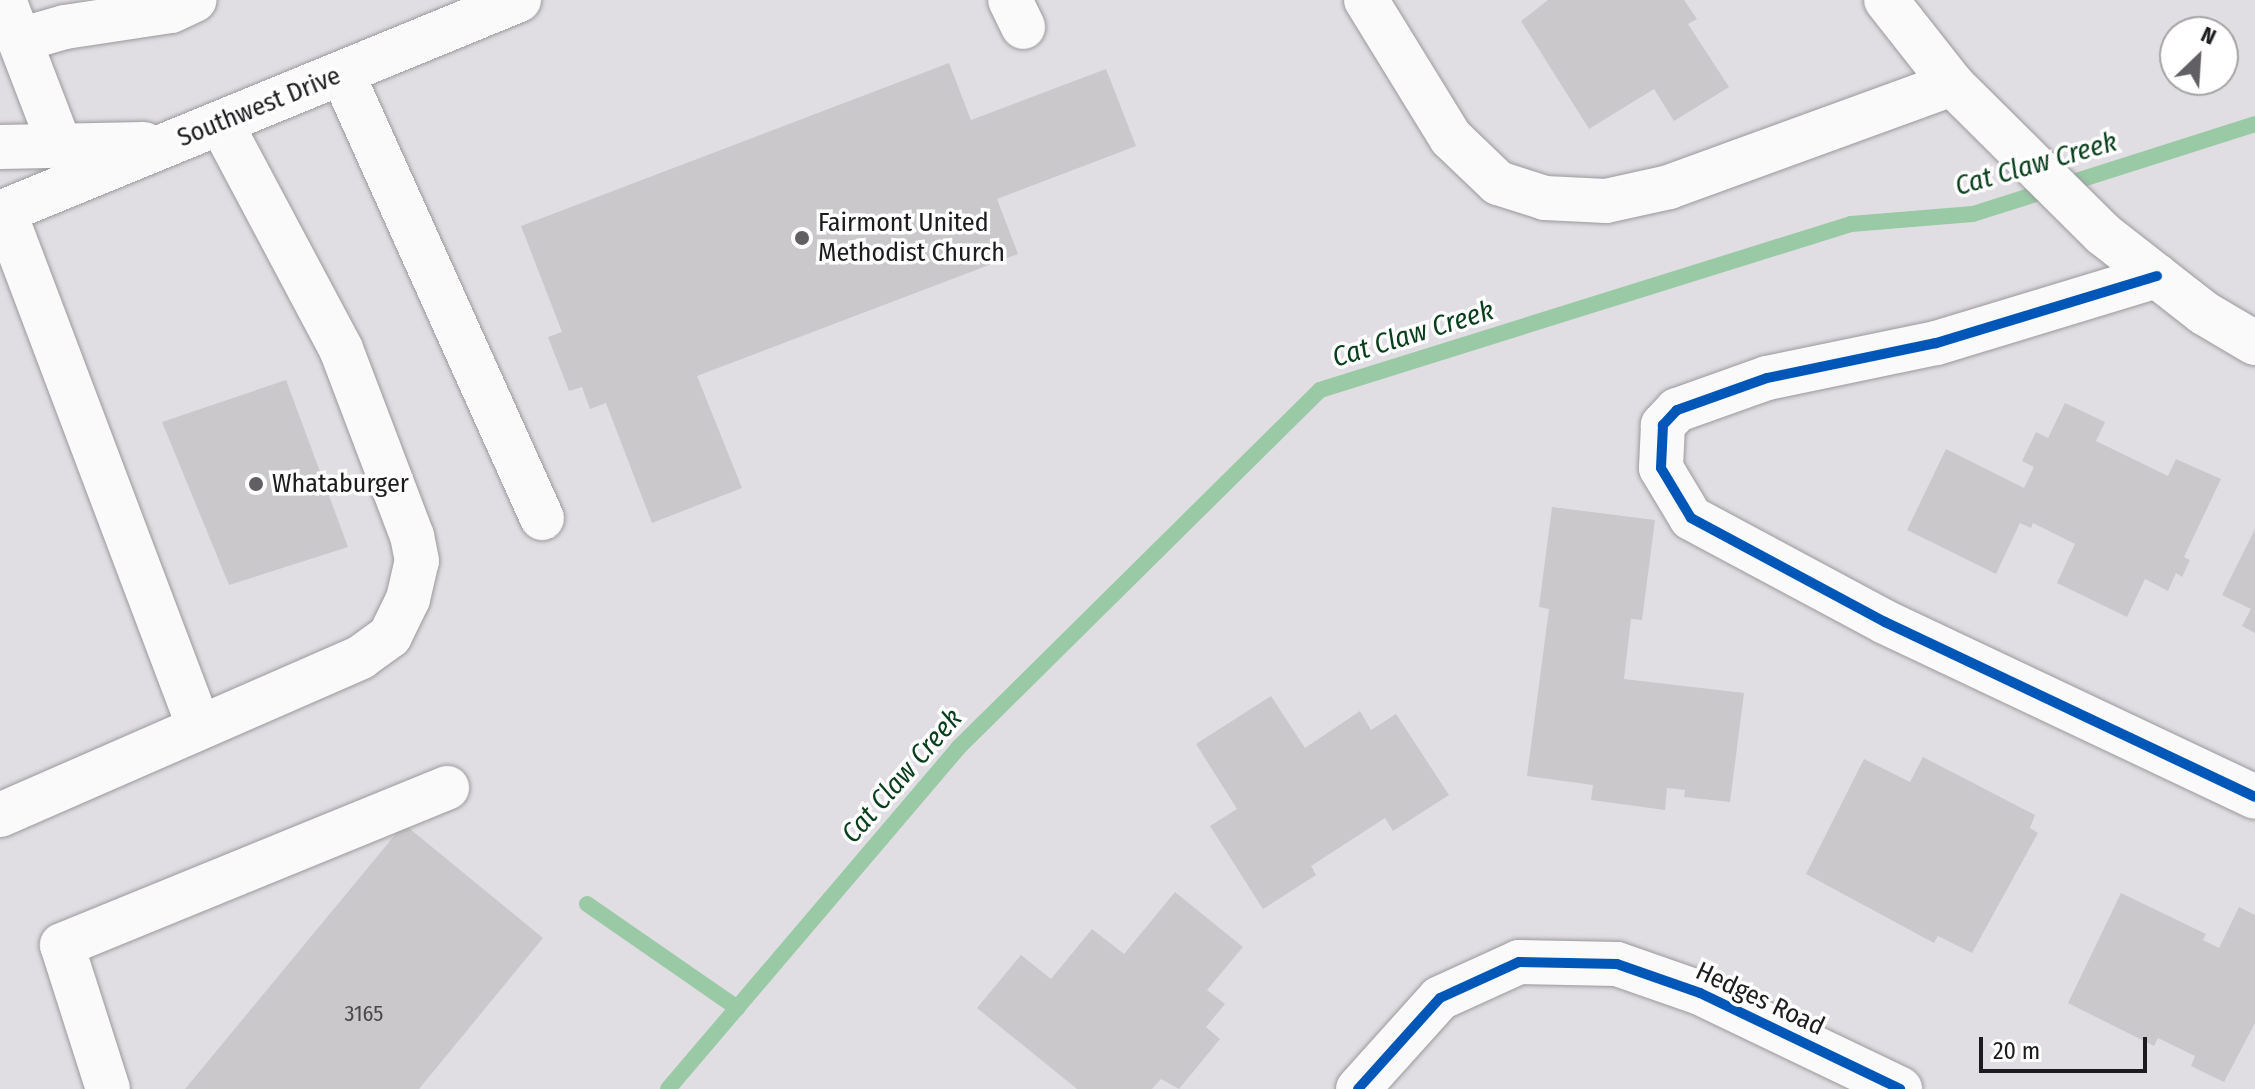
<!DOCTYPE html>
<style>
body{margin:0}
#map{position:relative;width:2255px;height:1089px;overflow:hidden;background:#e1dee3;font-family:"Fira Sans Condensed",sans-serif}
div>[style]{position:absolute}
.stream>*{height:16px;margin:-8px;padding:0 8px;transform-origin:8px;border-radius:8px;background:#99c9a5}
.building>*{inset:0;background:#cac8cb}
.roads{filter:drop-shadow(0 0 2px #9b999c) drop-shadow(0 0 2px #9b999c)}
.minor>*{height:44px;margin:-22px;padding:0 22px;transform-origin:22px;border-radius:22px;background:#fafafb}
.major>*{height:44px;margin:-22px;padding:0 22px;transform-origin:22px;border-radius:22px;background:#fafafb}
.cycleway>*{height:10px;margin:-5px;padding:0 5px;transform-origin:5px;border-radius:5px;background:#0057b8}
.dots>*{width:22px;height:22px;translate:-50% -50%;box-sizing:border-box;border:4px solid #fff;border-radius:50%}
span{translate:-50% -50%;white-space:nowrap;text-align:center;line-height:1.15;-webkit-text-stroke:7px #fff;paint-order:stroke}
.number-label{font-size:22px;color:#49484b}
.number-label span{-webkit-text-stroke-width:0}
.street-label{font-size:26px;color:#1c1b1e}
.poi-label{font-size:26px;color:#1c1b1e}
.left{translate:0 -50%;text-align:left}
.water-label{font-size:28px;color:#083e1b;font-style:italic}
.north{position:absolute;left:2159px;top:16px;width:80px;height:80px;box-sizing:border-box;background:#fff;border:2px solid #a4a4a5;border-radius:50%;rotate:25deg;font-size:22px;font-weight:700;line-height:32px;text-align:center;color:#1c1b1e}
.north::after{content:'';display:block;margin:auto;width:28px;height:36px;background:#615f63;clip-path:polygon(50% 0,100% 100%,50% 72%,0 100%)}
.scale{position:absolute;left:1979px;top:1037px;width:168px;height:36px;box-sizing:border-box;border:4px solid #1c1b1e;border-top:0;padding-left:10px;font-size:24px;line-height:28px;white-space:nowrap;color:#1c1b1e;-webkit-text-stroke:6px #fff;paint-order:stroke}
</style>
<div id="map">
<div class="stream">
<div style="left:587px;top:904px;width:183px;rotate:34.7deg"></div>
<div style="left:668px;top:1089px;width:448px;rotate:-49.6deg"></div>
<div style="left:958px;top:748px;width:509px;rotate:-44.68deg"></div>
<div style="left:1320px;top:390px;width:556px;rotate:-17.36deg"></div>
<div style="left:1851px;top:224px;width:122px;rotate:-4.7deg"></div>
<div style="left:1973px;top:214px;width:296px;rotate:-17.7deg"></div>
</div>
<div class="building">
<div style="clip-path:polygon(1548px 0,1684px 0,1697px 19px,1688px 24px,1729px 87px,1674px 121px,1654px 89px,1589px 129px,1521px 21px)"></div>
<div style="clip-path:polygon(949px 63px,971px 120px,1106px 69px,1136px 146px,997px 199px,1018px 254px,697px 376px,742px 488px,652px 523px,606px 403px,590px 409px,582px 387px,569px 391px,548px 337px,562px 332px,521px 226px)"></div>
<div style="clip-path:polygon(286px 380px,348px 547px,229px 585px,162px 422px)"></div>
<div style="clip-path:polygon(2065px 403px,2105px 422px,2096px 441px,2168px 476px,2176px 459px,2221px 479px,2184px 557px,2190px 560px,2182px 577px,2176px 573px,2168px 591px,2145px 579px,2127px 617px,2057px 583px,2075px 544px,2033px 523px,2031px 528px,2020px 523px,1996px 574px,1907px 530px,1946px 449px,2024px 488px,2034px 467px,2022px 461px,2036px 432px,2048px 438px)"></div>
<div style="clip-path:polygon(1552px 507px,1655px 520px,1642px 620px,1631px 619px,1624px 679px,1744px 693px,1730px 802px,1684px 797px,1685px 790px,1667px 788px,1665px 810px,1591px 800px,1593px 785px,1527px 776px,1549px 609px,1539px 607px)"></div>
<div style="clip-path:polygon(2255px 529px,2255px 633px,2242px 626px,2251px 609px,2222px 595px)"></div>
<div style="clip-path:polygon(1271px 696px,1305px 748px,1360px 711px,1371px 730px,1396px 714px,1449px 795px,1393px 831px,1385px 818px,1311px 866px,1316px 875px,1263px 909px,1210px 826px,1237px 809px,1196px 744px)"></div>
<div style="clip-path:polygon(1923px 757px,2035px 815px,2030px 828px,2038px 833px,1972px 953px,1938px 936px,1934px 943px,1806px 874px,1864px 759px,1910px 782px)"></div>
<div style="clip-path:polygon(404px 824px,543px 938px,419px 1089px,185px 1089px)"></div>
<div style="clip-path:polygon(1175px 892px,1243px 947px,1207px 990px,1225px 1004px,1206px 1027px,1220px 1039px,1179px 1089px,1161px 1079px,1152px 1089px,1077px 1089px,977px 1008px,1021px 955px,1051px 979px,1092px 929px,1124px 954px)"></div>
<div style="clip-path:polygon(2121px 893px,2206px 934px,2203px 940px,2219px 948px,2239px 907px,2255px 915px,2255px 1023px,2224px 1082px,2191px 1066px,2195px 1056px,2158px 1038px,2154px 1046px,2068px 1003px)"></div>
</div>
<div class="roads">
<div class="minor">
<div style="left:4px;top:0;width:156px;rotate:69deg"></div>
<div style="left:1010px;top:0;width:30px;rotate:64deg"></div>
<div style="left:1366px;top:0;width:162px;rotate:58.4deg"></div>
<div style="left:1451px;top:138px;width:65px;rotate:43.8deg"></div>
<div style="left:1498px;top:183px;width:49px;rotate:17.7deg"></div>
<div style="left:1545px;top:198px;width:61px;rotate:2.8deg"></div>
<div style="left:1606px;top:201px;width:65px;rotate:-12.5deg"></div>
<div style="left:1669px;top:187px;width:301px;rotate:-20deg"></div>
<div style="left:1886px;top:0;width:107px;rotate:51.8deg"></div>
<div style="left:1952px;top:84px;width:213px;rotate:44.8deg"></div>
<div style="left:2103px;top:234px;width:128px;rotate:38deg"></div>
<div style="left:2204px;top:313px;width:59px;rotate:30.5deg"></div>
<div style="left:20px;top:40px;width:47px;rotate:-16.1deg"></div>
<div style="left:65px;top:27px;width:107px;rotate:-8.6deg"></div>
<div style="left:171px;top:11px;width:26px;rotate:-25deg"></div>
<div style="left:342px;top:73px;width:488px;rotate:65.8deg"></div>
<div style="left:4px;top:211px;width:552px;rotate:69.3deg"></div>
<div style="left:2157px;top:276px;width:231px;rotate:163.1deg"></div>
<div style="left:1936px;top:343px;width:173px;rotate:168.3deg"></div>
<div style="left:1767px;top:378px;width:96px;rotate:160.4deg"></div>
<div style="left:1677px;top:410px;width:21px;rotate:133deg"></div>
<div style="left:1663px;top:425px;width:43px;rotate:92.7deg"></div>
<div style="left:1661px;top:468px;width:58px;rotate:59deg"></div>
<div style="left:1691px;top:518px;width:220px;rotate:28.2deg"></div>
<div style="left:1885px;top:622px;width:409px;rotate:25.3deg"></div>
<div style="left:0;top:815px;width:394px;rotate:-23.6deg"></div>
<div style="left:361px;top:657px;width:36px;rotate:-36deg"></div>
<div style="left:390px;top:636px;width:41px;rotate:-64.1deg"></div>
<div style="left:408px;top:599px;width:39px;rotate:-77deg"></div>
<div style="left:417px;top:561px;width:25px;rotate:-101deg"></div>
<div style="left:412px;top:536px;width:200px;rotate:-110.8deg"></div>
<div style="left:341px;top:349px;width:256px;rotate:-118deg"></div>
<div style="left:108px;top:1089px;width:151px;rotate:-107.7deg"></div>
<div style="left:62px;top:945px;width:416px;rotate:-22.2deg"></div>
<div style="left:1358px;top:1089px;width:122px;rotate:-48deg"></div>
<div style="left:1440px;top:998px;width:87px;rotate:-24.5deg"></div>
<div style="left:1519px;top:962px;width:98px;rotate:1.2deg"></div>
<div style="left:1617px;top:964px;width:88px;rotate:19.3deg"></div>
<div style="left:1700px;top:993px;width:222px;rotate:25.6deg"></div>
</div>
<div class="major">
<div style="left:0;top:147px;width:144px;rotate:-1.2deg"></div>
<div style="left:0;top:213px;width:561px;rotate:-22.31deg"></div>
</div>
</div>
<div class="cycleway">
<div style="left:2157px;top:276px;width:231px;rotate:163.1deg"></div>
<div style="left:1936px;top:343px;width:173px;rotate:168.3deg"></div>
<div style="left:1767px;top:378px;width:96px;rotate:160.4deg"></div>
<div style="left:1677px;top:410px;width:21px;rotate:133deg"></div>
<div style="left:1663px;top:425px;width:43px;rotate:92.7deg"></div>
<div style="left:1661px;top:468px;width:58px;rotate:59deg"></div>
<div style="left:1691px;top:518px;width:220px;rotate:28.2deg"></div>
<div style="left:1885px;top:622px;width:409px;rotate:25.3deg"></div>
<div style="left:1358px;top:1089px;width:122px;rotate:-48deg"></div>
<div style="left:1440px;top:998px;width:87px;rotate:-24.5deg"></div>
<div style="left:1519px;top:962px;width:98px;rotate:1.2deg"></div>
<div style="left:1617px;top:964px;width:88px;rotate:19.3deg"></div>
<div style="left:1700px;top:993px;width:222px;rotate:25.6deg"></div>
</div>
<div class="dots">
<div style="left:802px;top:238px;background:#615f63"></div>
<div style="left:256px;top:484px;background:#615f63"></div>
</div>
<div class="number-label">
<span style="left:364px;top:1014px">3165</span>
</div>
<div class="street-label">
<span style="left:259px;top:107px;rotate:-22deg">Southwest Drive</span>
<span style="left:1760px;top:999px;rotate:25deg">Hedges Road</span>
</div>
<div class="poi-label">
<span class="left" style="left:818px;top:238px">Fairmont United<br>Methodist Church</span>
<span class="left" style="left:272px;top:484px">Whataburger</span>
</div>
<div class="water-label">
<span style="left:2036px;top:164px;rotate:-16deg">Cat Claw Creek</span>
<span style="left:1413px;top:334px;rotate:-17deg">Cat Claw Creek</span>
<span style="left:902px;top:776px;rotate:-49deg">Cat Claw Creek</span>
</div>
<div class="north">N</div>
<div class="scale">20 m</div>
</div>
